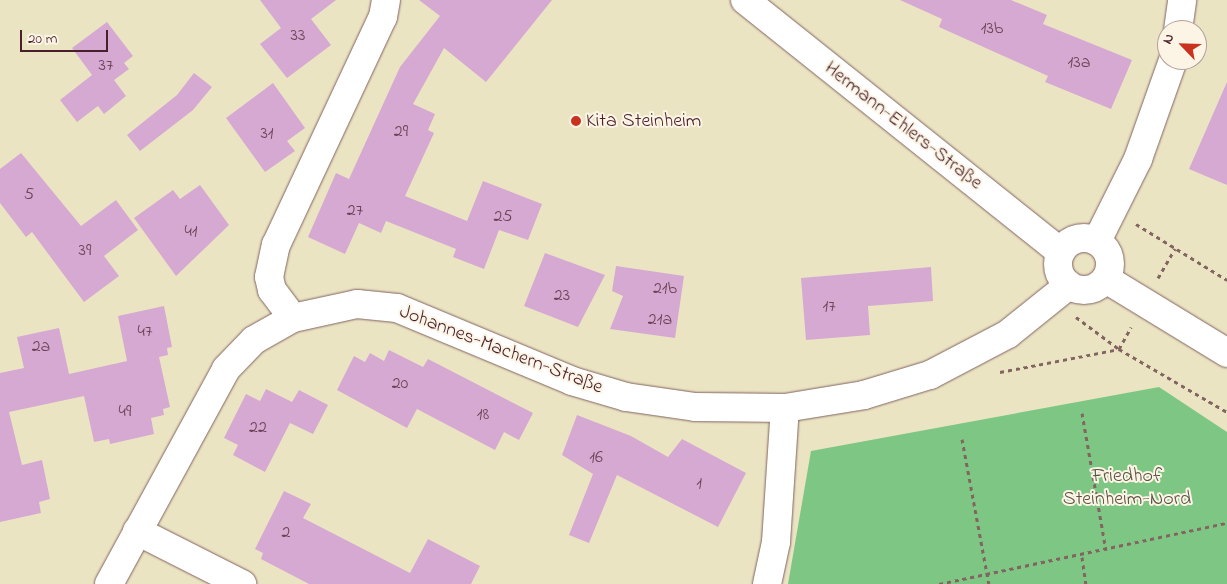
<!DOCTYPE html>
<meta charset="utf-8">
<style>
body{margin:0}
#map{position:relative;width:1227px;height:584px;overflow:hidden;background:#ebe4c3;font-family:"Indie Flower",sans-serif}
div>[style]{position:absolute}
.green>*{inset:0;background:#7ec683}
.building>*{inset:0;background:#d5a9d2}
.path>*{height:3px;margin-top:-1.5px;transform-origin:0;background:repeating-linear-gradient(90deg,#826460 0 4px,transparent 0 8px)}
.roads{filter:drop-shadow(0 0 1px #826460) drop-shadow(0 0 1px #826460)}
.minor>*{height:28px;margin:-14px;padding:0 14px;transform-origin:14px;border-radius:14px;background:#fff}
.minor>.ring{margin:-14px;padding:0;box-sizing:content-box;background:none;border:28px solid #fff;border-radius:50%}
.dots>*{width:14px;height:14px;translate:-50% -50%;box-sizing:border-box;border:2px solid #fcf5e5;border-radius:50%}
span{translate:-50% -50%;white-space:nowrap;text-align:center;line-height:1.15;-webkit-text-stroke:4px #fcf5e5;paint-order:stroke}
.number-label{font-size:18px;color:#6d4255}
.number-label span{-webkit-text-stroke-width:0}
.poi-label{font-size:20px;color:#4a1f2b}
.left{translate:0 -50%;text-align:left}
.street-label{font-size:20px;color:#4a1f2b}
.park-label{font-size:20px;color:#5a5145}
.north{position:absolute;left:1157px;top:20px;width:50px;height:50px;box-sizing:border-box;background:#fcf5e5;border:1px solid #b59f9b;border-radius:50%;rotate:294deg;font-size:14px;font-weight:700;line-height:20px;text-align:center;color:#4a1f2b}
.north::after{content:'';display:block;margin:auto;width:18px;height:22px;background:#c8321e;clip-path:polygon(50% 0,100% 100%,50% 72%,0 100%)}
.scale{position:absolute;left:20px;top:30px;width:88px;height:22px;box-sizing:border-box;border:2px solid #4a1f2b;border-top:0;padding-left:6px;font-size:15px;line-height:18px;white-space:nowrap;color:#4a1f2b;-webkit-text-stroke:4px #fcf5e5;paint-order:stroke}
</style>
<div id="map">
<div class="green">
<div style="clip-path:polygon(1159px 387px,1227px 432px,1227px 584px,788px 584px,811px 451px)"></div>
</div>
<div class="building">
<div style="clip-path:polygon(260px 0,336px 0,311px 19px,331px 45px,287px 78px,260px 44px,281px 28px)"></div>
<div style="clip-path:polygon(419px 0,552px 0,486px 82px,444px 48px,413px 104px,435px 114px,428px 130px,434px 133px,405px 196px,467px 221px,483px 181px,542px 204px,528px 240px,499px 230px,484px 269px,453px 257px,456px 249px,386px 221px,381px 233px,359px 223px,345px 254px,308px 237px,336px 173px,349px 179px,400px 67px,440px 16px)"></div>
<div style="clip-path:polygon(900px 0,1011px 0,1047px 15px,1043px 24px,1132px 60px,1111px 109px,1045px 82px,1048px 76px,939px 27px,942px 19px)"></div>
<div style="clip-path:polygon(107px 22px,133px 56px,124px 63px,129px 69px,114px 80px,126px 96px,104px 114px,98px 106px,77px 122px,60px 100px,92px 75px,72px 48px)"></div>
<div style="clip-path:polygon(194px 73px,212px 87px,193px 110px,140px 151px,127px 135px,177px 95px)"></div>
<div style="clip-path:polygon(1227px 82px,1227px 185px,1189px 169px)"></div>
<div style="clip-path:polygon(273px 83px,305px 128px,287px 141px,295px 151px,265px 172px,226px 118px)"></div>
<div style="clip-path:polygon(21px 153px,81px 226px,116px 200px,138px 230px,104px 256px,119px 276px,84px 302px,32px 232px,26px 237px,0 203px,0 169px)"></div>
<div style="clip-path:polygon(200px 185px,229px 225px,176px 276px,134px 218px,173px 190px,180px 199px)"></div>
<div style="clip-path:polygon(545px 253px,605px 275px,578px 327px,524px 306px)"></div>
<div style="clip-path:polygon(616px 266px,684px 276px,675px 338px,610px 329px,623px 296px,612px 291px)"></div>
<div style="clip-path:polygon(931px 267px,933px 301px,868px 306px,870px 335px,806px 340px,801px 278px)"></div>
<div style="clip-path:polygon(164px 306px,172px 347px,167px 348px,168px 355px,159px 357px,170px 407px,163px 409px,164px 415px,151px 418px,154px 434px,110px 444px,109px 439px,94px 442px,84px 396px,9px 412px,22px 465px,42px 460px,50px 499px,39px 502px,41px 513px,0 522px,0 373px,24px 368px,17px 337px,59px 328px,69px 374px,127px 361px,118px 316px)"></div>
<div style="clip-path:polygon(389px 350px,423px 367px,428px 359px,533px 413px,519px 440px,504px 432px,495px 450px,417px 409px,407px 428px,337px 390px,354px 356px,365px 362px,370px 353px,384px 361px)"></div>
<div style="clip-path:polygon(266px 389px,292px 402px,299px 390px,328px 405px,313px 434px,290px 423px,265px 472px,233px 455px,238px 445px,224px 438px,246px 394px,260px 401px)"></div>
<div style="clip-path:polygon(577px 415px,631px 436px,668px 457px,682px 439px,746px 473px,718px 527px,617px 475px,589px 543px,569px 535px,593px 474px,562px 455px)"></div>
<div style="clip-path:polygon(284px 491px,311px 504px,303px 518px,410px 573px,428px 539px,480px 566px,471px 584px,309px 584px,261px 559px,263px 553px,255px 549px)"></div>
</div>
<div class="path">
<div style="left:1136px;top:224px;width:107px;rotate:31.6deg"></div>
<div style="left:1158px;top:278px;width:34px;rotate:-60deg"></div>
<div style="left:1076px;top:317px;width:54px;rotate:36.7deg"></div>
<div style="left:1119px;top:349px;width:125px;rotate:30.3deg"></div>
<div style="left:1000px;top:372px;width:121px;rotate:-10.9deg"></div>
<div style="left:1119px;top:349px;width:25px;rotate:-61deg"></div>
<div style="left:1082px;top:413px;width:139px;rotate:80.1deg"></div>
<div style="left:962px;top:439px;width:147px;rotate:79.5deg"></div>
<div style="left:1082px;top:557px;width:27px;rotate:82deg"></div>
<div style="left:939px;top:584px;width:294px;rotate:-12deg"></div>
</div>
<div class="roads">
<div class="minor">
<div style="left:745px;top:0;width:404px;rotate:38.6deg"></div>
<div style="left:1178px;top:30px;width:30px;rotate:-82deg"></div>
<div class="ring" style="left:1058px;top:238px;width:24px;height:24px"></div>
<div style="left:1097px;top:241px;width:92px;rotate:-63.4deg"></div>
<div style="left:1138px;top:159px;width:105px;rotate:-70.5deg"></div>
<div style="left:1106px;top:279px;width:142px;rotate:31.4deg"></div>
<div style="left:293px;top:318px;width:35px;rotate:-127deg"></div>
<div style="left:272px;top:290px;width:13px;rotate:-103deg"></div>
<div style="left:269px;top:277px;width:33px;rotate:-78deg"></div>
<div style="left:276px;top:245px;width:252px;rotate:-64.9deg"></div>
<div style="left:383px;top:17px;width:17px;rotate:-80deg"></div>
<div style="left:137px;top:531px;width:118px;rotate:26.8deg"></div>
<div style="left:109px;top:584px;width:245px;rotate:-61.4deg"></div>
<div style="left:226px;top:369px;width:40px;rotate:-46deg"></div>
<div style="left:254px;top:340px;width:45px;rotate:-29.4deg"></div>
<div style="left:293px;top:318px;width:66px;rotate:-12.3deg"></div>
<div style="left:357px;top:304px;width:40px;rotate:5.7deg"></div>
<div style="left:397px;top:308px;width:190px;rotate:22.6deg"></div>
<div style="left:572px;top:381px;width:56px;rotate:16.5deg"></div>
<div style="left:626px;top:397px;width:70px;rotate:8.2deg"></div>
<div style="left:695px;top:407px;width:90px;rotate:0.6deg"></div>
<div style="left:785px;top:408px;width:80px;rotate:-9.3deg"></div>
<div style="left:864px;top:395px;width:69px;rotate:-16.9deg"></div>
<div style="left:930px;top:375px;width:88px;rotate:-27.7deg"></div>
<div style="left:1008px;top:334px;width:78px;rotate:-38.8deg"></div>
<div style="left:767px;top:584px;width:43px;rotate:-77.9deg"></div>
<div style="left:776px;top:542px;width:134px;rotate:-86.2deg"></div>
</div>
</div>
<div class="dots">
<div style="left:576px;top:121px;background:#c8321e"></div>
</div>
<div class="number-label">
<span style="left:992px;top:29px">13b</span>
<span style="left:298px;top:36px">33</span>
<span style="left:1079px;top:63px">13a</span>
<span style="left:106px;top:66px">37</span>
<span style="left:401px;top:132px">29</span>
<span style="left:267px;top:134px">31</span>
<span style="left:29px;top:195px">5</span>
<span style="left:355px;top:211px">27</span>
<span style="left:503px;top:217px">25</span>
<span style="left:191px;top:232px">41</span>
<span style="left:85px;top:251px">39</span>
<span style="left:665px;top:289px">21b</span>
<span style="left:562px;top:296px">23</span>
<span style="left:829px;top:307px">17</span>
<span style="left:660px;top:320px">21a</span>
<span style="left:145px;top:332px">47</span>
<span style="left:41px;top:347px">2a</span>
<span style="left:400px;top:384px">20</span>
<span style="left:125px;top:412px">49</span>
<span style="left:483px;top:415px">18</span>
<span style="left:258px;top:428px">22</span>
<span style="left:596px;top:458px">16</span>
<span style="left:699px;top:484px">1</span>
<span style="left:286px;top:533px">2</span>
</div>
<div class="poi-label">
<span class="left" style="left:586px;top:121px">Kita Steinheim</span>
</div>
<div class="street-label">
<span style="left:903px;top:126px;rotate:38deg">Hermann-Ehlers-Straße</span>
<span style="left:501px;top:350px;rotate:21deg">Johannes-Machern-Straße</span>
</div>
<div class="park-label">
<span style="left:1127px;top:488px">Friedhof<br>Steinheim-Nord</span>
</div>
<div class="north">N</div>
<div class="scale">20 m</div>
</div>
